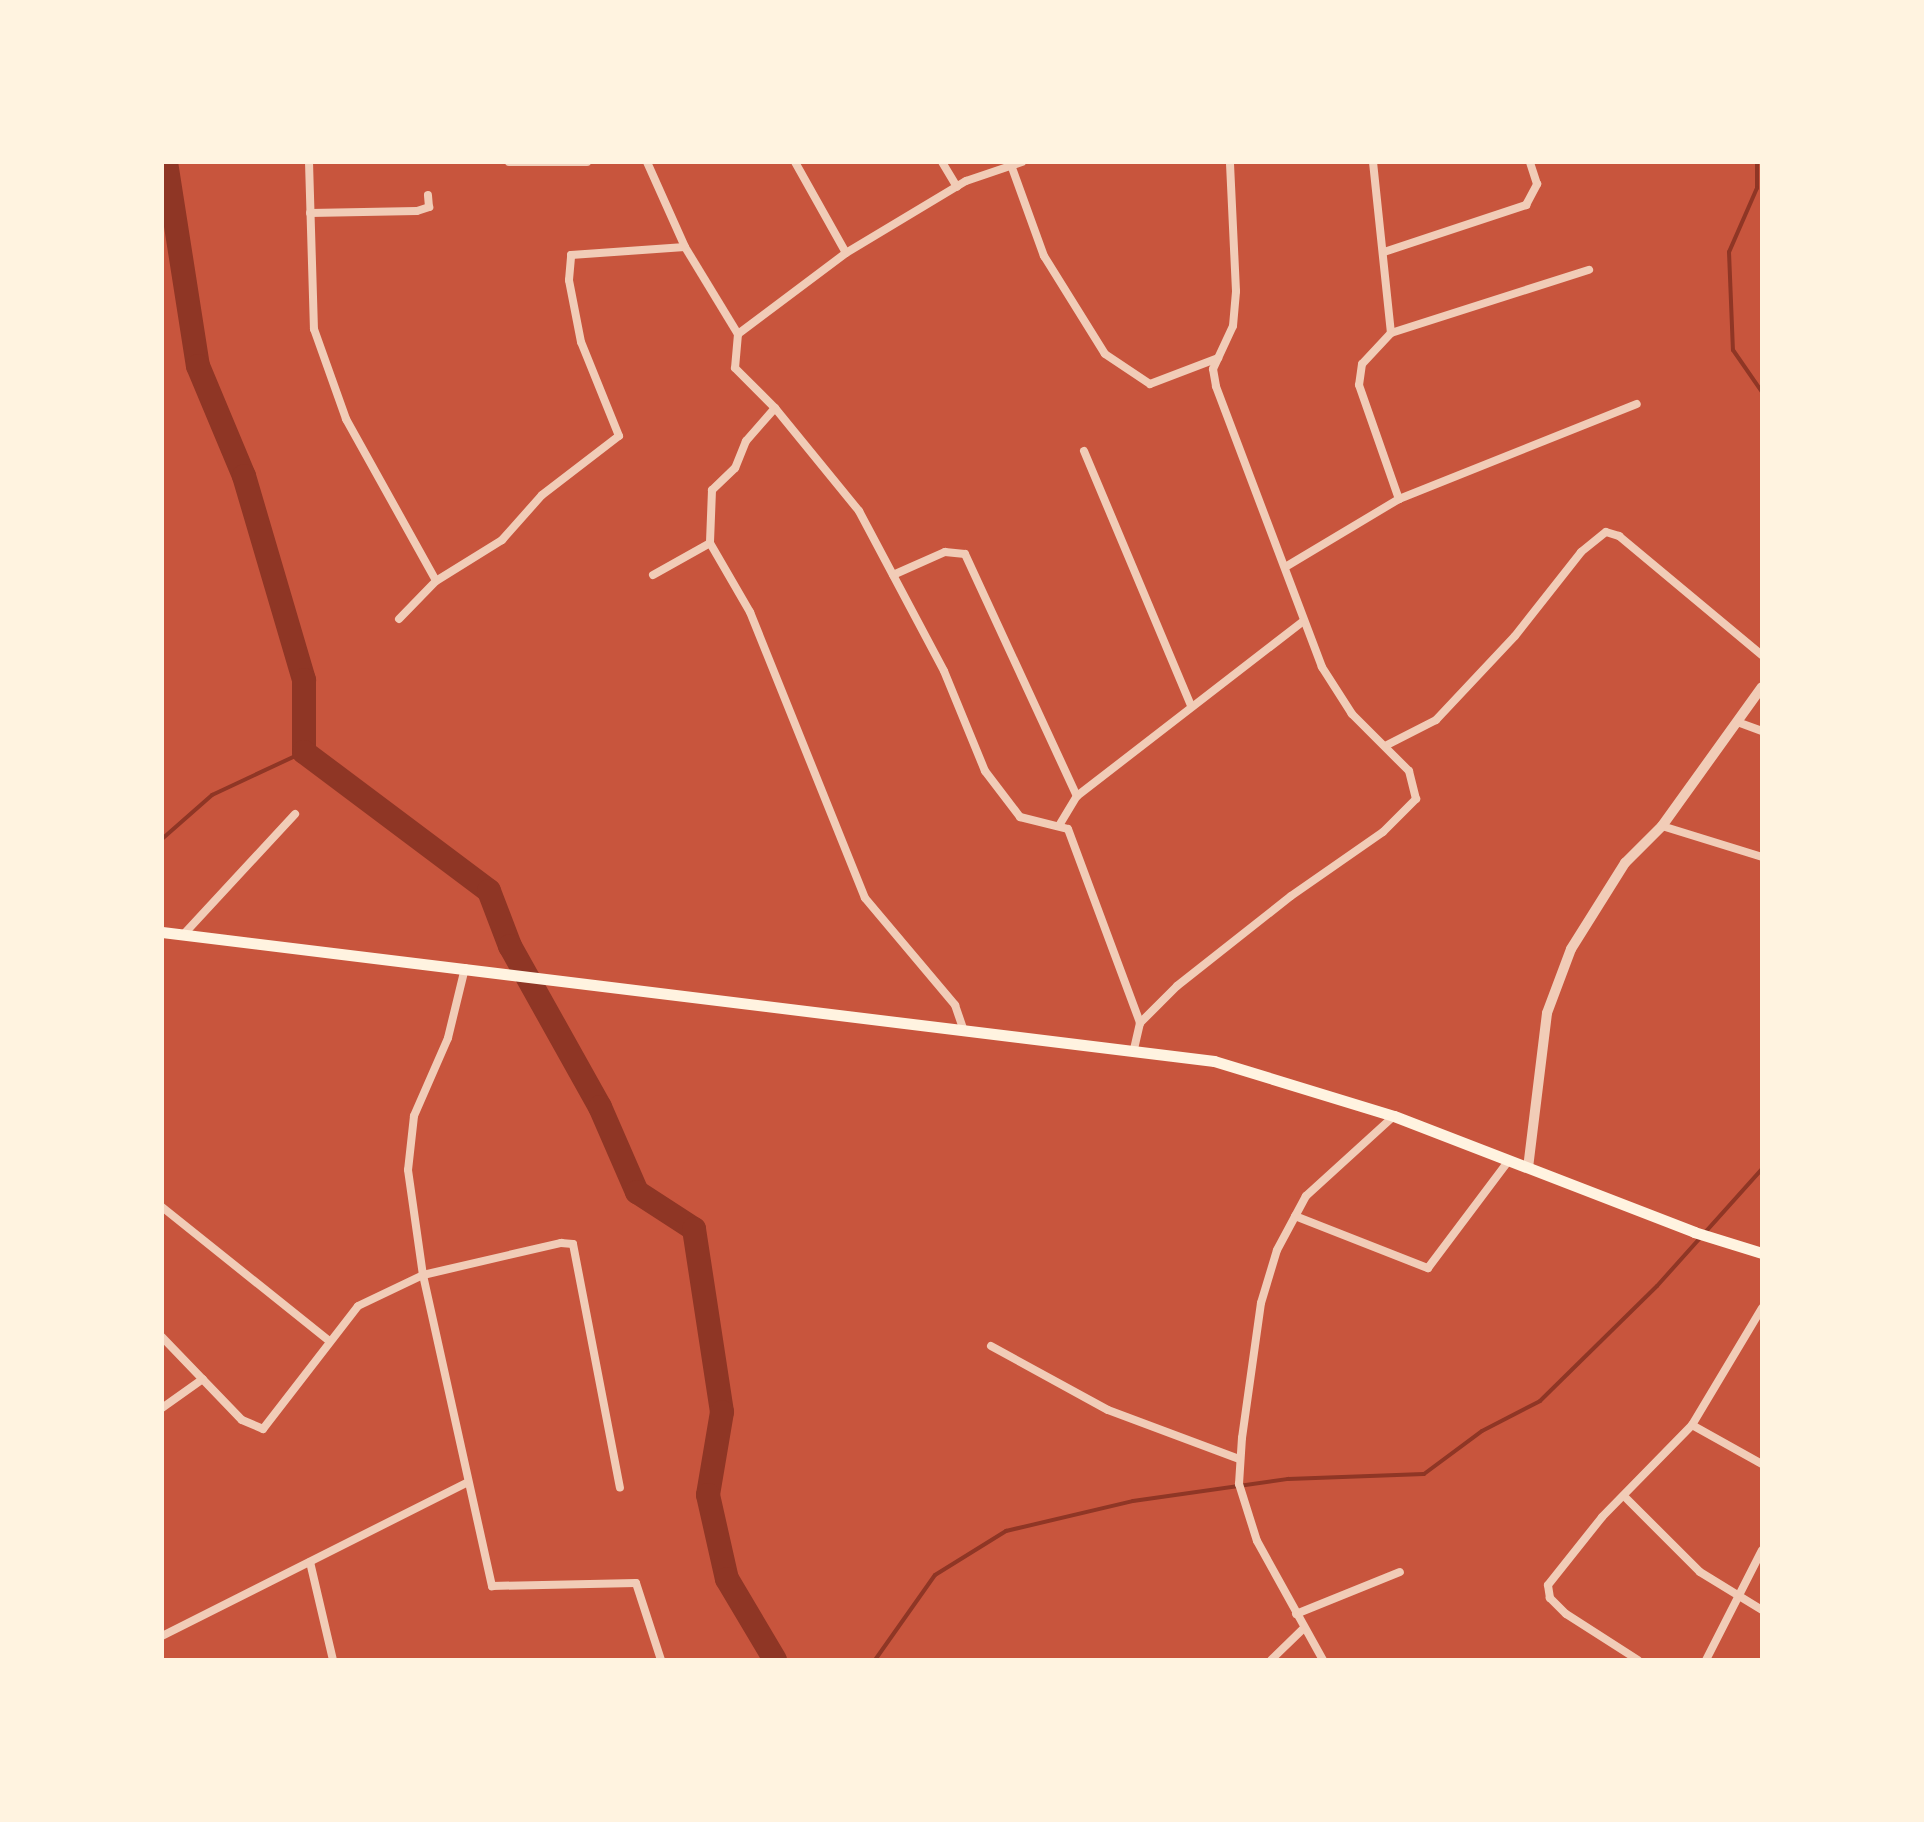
<!DOCTYPE html>
<style>
body{margin:0}
#map{position:relative;width:1924px;height:1822px;overflow:hidden;background:#c8553d;font-family:"Roboto Serif",serif}
div>[style]{position:absolute}
.stream>*{height:4px;margin:-2px;padding:0 2px;transform-origin:2px;border-radius:2px;background:#8f3625}
.river>*{height:24px;margin:-12px;padding:0 12px;transform-origin:12px;border-radius:12px;background:#8f3625}
.minor>*{height:8px;margin:-4px;padding:0 4px;transform-origin:4px;border-radius:4px;background:#f1ccb7}
.tertiary>*{height:10px;margin:-5px;padding:0 5px;transform-origin:5px;border-radius:5px;background:#f1ccb7}
.secondary>*{height:11px;margin:-5.5px;padding:0 5.5px;transform-origin:5.5px;border-radius:5.5px;background:#fff3e0}
span{translate:-50% -50%;white-space:nowrap;text-align:center;line-height:1.15;-webkit-text-stroke:8px #fff3e0;paint-order:stroke}
.frame{position:absolute;inset:0;border:164px solid #fff3e0;pointer-events:none}
</style>
<div id="map">
<div class="stream">
<div style="left:1757px;top:162px;width:26px;rotate:90deg"></div>
<div style="left:1757px;top:188px;width:70px;rotate:113.6deg"></div>
<div style="left:1729px;top:252px;width:98px;rotate:87.7deg"></div>
<div style="left:1733px;top:350px;width:51px;rotate:55.4deg"></div>
<div style="left:162px;top:839px;width:67px;rotate:-41.3deg"></div>
<div style="left:212px;top:795px;width:102px;rotate:-25.1deg"></div>
<div style="left:875px;top:1660px;width:104px;rotate:-54.8deg"></div>
<div style="left:935px;top:1575px;width:84px;rotate:-31.8deg"></div>
<div style="left:1006px;top:1531px;width:130px;rotate:-13.3deg"></div>
<div style="left:1133px;top:1501px;width:157px;rotate:-8.1deg"></div>
<div style="left:1288px;top:1479px;width:136px;rotate:-2.1deg"></div>
<div style="left:1424px;top:1474px;width:72px;rotate:-36.6deg"></div>
<div style="left:1482px;top:1431px;width:65px;rotate:-27.3deg"></div>
<div style="left:1540px;top:1401px;width:164px;rotate:-44.5deg"></div>
<div style="left:1657px;top:1286px;width:157px;rotate:-48.1deg"></div>
</div>
<div class="river">
<div style="left:166px;top:162px;width:206px;rotate:81.1deg"></div>
<div style="left:198px;top:366px;width:119px;rotate:67.3deg"></div>
<div style="left:244px;top:476px;width:213px;rotate:73.6deg"></div>
<div style="left:304px;top:680px;width:72px;rotate:90deg"></div>
<div style="left:304px;top:752px;width:231px;rotate:36.9deg"></div>
<div style="left:489px;top:891px;width:59px;rotate:69.1deg"></div>
<div style="left:510px;top:946px;width:184px;rotate:60.8deg"></div>
<div style="left:600px;top:1107px;width:93px;rotate:66.5deg"></div>
<div style="left:637px;top:1192px;width:68px;rotate:33deg"></div>
<div style="left:694px;top:1229px;width:185px;rotate:81.3deg"></div>
<div style="left:722px;top:1412px;width:84px;rotate:99.6deg"></div>
<div style="left:708px;top:1495px;width:86px;rotate:77.3deg"></div>
<div style="left:727px;top:1579px;width:94px;rotate:59.3deg"></div>
</div>
<div class="minor">
<div style="left:309px;top:162px;width:167px;rotate:88.3deg"></div>
<div style="left:314px;top:329px;width:96px;rotate:70.4deg"></div>
<div style="left:346px;top:419px;width:185px;rotate:60.9deg"></div>
<div style="left:509px;top:162px;width:78px"></div>
<div style="left:647px;top:162px;width:93px;rotate:65.9deg"></div>
<div style="left:685px;top:247px;width:102px;rotate:58.7deg"></div>
<div style="left:738px;top:334px;width:34px;rotate:95deg"></div>
<div style="left:735px;top:368px;width:57px;rotate:45deg"></div>
<div style="left:775px;top:408px;width:133px;rotate:50.8deg"></div>
<div style="left:859px;top:511px;width:181px;rotate:62deg"></div>
<div style="left:944px;top:671px;width:108px;rotate:67.7deg"></div>
<div style="left:985px;top:771px;width:58px;rotate:52.7deg"></div>
<div style="left:1020px;top:817px;width:49px;rotate:14deg"></div>
<div style="left:1068px;top:829px;width:207px;rotate:69.6deg"></div>
<div style="left:1140px;top:1023px;width:27px;rotate:103deg"></div>
<div style="left:795px;top:162px;width:104px;rotate:60.7deg"></div>
<div style="left:942px;top:162px;width:29px;rotate:59deg"></div>
<div style="left:1373px;top:162px;width:172px;rotate:84deg"></div>
<div style="left:1391px;top:333px;width:42px;rotate:133.1deg"></div>
<div style="left:1362px;top:364px;width:21px;rotate:98deg"></div>
<div style="left:1359px;top:385px;width:121px;rotate:70.7deg"></div>
<div style="left:1011px;top:165px;width:97px;rotate:70.1deg"></div>
<div style="left:1044px;top:256px;width:115px;rotate:58.1deg"></div>
<div style="left:1105px;top:354px;width:54px;rotate:33.7deg"></div>
<div style="left:1150px;top:384px;width:73px;rotate:-20.9deg"></div>
<div style="left:310px;top:213px;width:107px;rotate:-1.1deg"></div>
<div style="left:417px;top:211px;width:13px;rotate:-18deg"></div>
<div style="left:429px;top:207px;width:12px;rotate:-95deg"></div>
<div style="left:1384px;top:252px;width:150px;rotate:-18.3deg"></div>
<div style="left:1526px;top:205px;width:24px;rotate:-62deg"></div>
<div style="left:1537px;top:184px;width:23px;rotate:-108deg"></div>
<div style="left:1391px;top:333px;width:208px;rotate:-17.7deg"></div>
<div style="left:738px;top:334px;width:135px;rotate:-36.9deg"></div>
<div style="left:846px;top:253px;width:140px;rotate:-31deg"></div>
<div style="left:966px;top:181px;width:59px;rotate:-18.7deg"></div>
<div style="left:775px;top:408px;width:44px;rotate:131.3deg"></div>
<div style="left:746px;top:441px;width:29px;rotate:112deg"></div>
<div style="left:735px;top:468px;width:32px;rotate:136deg"></div>
<div style="left:712px;top:490px;width:53px;rotate:92.2deg"></div>
<div style="left:710px;top:543px;width:80px;rotate:59.9deg"></div>
<div style="left:750px;top:612px;width:308px;rotate:68.1deg"></div>
<div style="left:865px;top:898px;width:140px;rotate:49.9deg"></div>
<div style="left:955px;top:1005px;width:28px;rotate:71deg"></div>
<div style="left:1084px;top:451px;width:276px;rotate:67.2deg"></div>
<div style="left:1287px;top:566px;width:131px;rotate:-30.9deg"></div>
<div style="left:1399px;top:499px;width:256px;rotate:-21.8deg"></div>
<div style="left:653px;top:575px;width:65px;rotate:-29.3deg"></div>
<div style="left:893px;top:575px;width:57px;rotate:-23.9deg"></div>
<div style="left:945px;top:552px;width:20px;rotate:6deg"></div>
<div style="left:965px;top:554px;width:267px;rotate:65.2deg"></div>
<div style="left:399px;top:619px;width:53px;rotate:-45.8deg"></div>
<div style="left:436px;top:581px;width:78px;rotate:-31.8deg"></div>
<div style="left:502px;top:540px;width:60px;rotate:-48.4deg"></div>
<div style="left:542px;top:495px;width:97px;rotate:-37.5deg"></div>
<div style="left:619px;top:436px;width:101px;rotate:-112deg"></div>
<div style="left:581px;top:342px;width:63px;rotate:-101deg"></div>
<div style="left:569px;top:280px;width:25px;rotate:-85deg"></div>
<div style="left:571px;top:255px;width:114px;rotate:-4deg"></div>
<div style="left:1740px;top:723px;width:23px;rotate:20deg"></div>
<div style="left:1387px;top:745px;width:55px;rotate:-27deg"></div>
<div style="left:1436px;top:720px;width:115px;rotate:-46.8deg"></div>
<div style="left:1515px;top:636px;width:107px;rotate:-51.8deg"></div>
<div style="left:1581px;top:552px;width:32px;rotate:-39deg"></div>
<div style="left:1606px;top:532px;width:14px;rotate:17deg"></div>
<div style="left:1619px;top:536px;width:186px;rotate:39.8deg"></div>
<div style="left:1060px;top:824px;width:33px;rotate:-59deg"></div>
<div style="left:1077px;top:796px;width:284px;rotate:-37.7deg"></div>
<div style="left:1662px;top:826px;width:105px;rotate:17.2deg"></div>
<div style="left:183px;top:935px;width:165px;rotate:-47.2deg"></div>
<div style="left:465px;top:968px;width:72px;rotate:103.7deg"></div>
<div style="left:448px;top:1038px;width:85px;rotate:113.6deg"></div>
<div style="left:414px;top:1116px;width:54px;rotate:96.3deg"></div>
<div style="left:408px;top:1170px;width:106px;rotate:81.9deg"></div>
<div style="left:423px;top:1275px;width:319px;rotate:77.5deg"></div>
<div style="left:492px;top:1586px;width:144px;rotate:-1.2deg"></div>
<div style="left:636px;top:1583px;width:81px;rotate:72deg"></div>
<div style="left:1140px;top:1023px;width:52px;rotate:-45deg"></div>
<div style="left:1177px;top:986px;width:145px;rotate:-38.3deg"></div>
<div style="left:1291px;top:896px;width:112px;rotate:-34.8deg"></div>
<div style="left:1383px;top:832px;width:47px;rotate:-45deg"></div>
<div style="left:1416px;top:799px;width:29px;rotate:-104deg"></div>
<div style="left:1409px;top:771px;width:81px;rotate:-135deg"></div>
<div style="left:1352px;top:714px;width:56px;rotate:-122.6deg"></div>
<div style="left:1322px;top:667px;width:300px;rotate:-110.7deg"></div>
<div style="left:1216px;top:386px;width:17px;rotate:-100deg"></div>
<div style="left:1213px;top:369px;width:47px;rotate:-65.1deg"></div>
<div style="left:1233px;top:326px;width:35px;rotate:-85deg"></div>
<div style="left:1236px;top:291px;width:129px;rotate:-92.7deg"></div>
<div style="left:162px;top:1207px;width:213px;rotate:38.7deg"></div>
<div style="left:1295px;top:1216px;width:143px;rotate:21.4deg"></div>
<div style="left:1428px;top:1268px;width:135px;rotate:-53.1deg"></div>
<div style="left:162px;top:1337px;width:115px;rotate:46.1deg"></div>
<div style="left:242px;top:1420px;width:23px;rotate:23deg"></div>
<div style="left:263px;top:1429px;width:155px;rotate:-52.3deg"></div>
<div style="left:358px;top:1306px;width:72px;rotate:-25.5deg"></div>
<div style="left:423px;top:1275px;width:142px;rotate:-13.1deg"></div>
<div style="left:561px;top:1243px;width:12px;rotate:5deg"></div>
<div style="left:573px;top:1244px;width:248px;rotate:79.1deg"></div>
<div style="left:991px;top:1346px;width:133px;rotate:28.7deg"></div>
<div style="left:1108px;top:1410px;width:140px;rotate:20.5deg"></div>
<div style="left:162px;top:1408px;width:50px;rotate:-35.3deg"></div>
<div style="left:1692px;top:1425px;width:80px;rotate:29.1deg"></div>
<div style="left:1624px;top:1496px;width:107px;rotate:45deg"></div>
<div style="left:1700px;top:1572px;width:73px;rotate:31.5deg"></div>
<div style="left:310px;top:1562px;width:101px;rotate:76.8deg"></div>
<div style="left:1296px;top:1614px;width:112px;rotate:-22deg"></div>
<div style="left:162px;top:1636px;width:340px;rotate:-26.7deg"></div>
<div style="left:1271px;top:1660px;width:45px;rotate:-44.1deg"></div>
<div style="left:1323px;top:1660px;width:136px;rotate:-119deg"></div>
<div style="left:1257px;top:1541px;width:60px;rotate:-107.5deg"></div>
<div style="left:1239px;top:1484px;width:46px;rotate:-86.3deg"></div>
<div style="left:1242px;top:1438px;width:136px;rotate:-82deg"></div>
<div style="left:1261px;top:1303px;width:55px;rotate:-73.2deg"></div>
<div style="left:1277px;top:1250px;width:61px;rotate:-61.8deg"></div>
<div style="left:1306px;top:1196px;width:119px;rotate:-42.3deg"></div>
<div style="left:1638px;top:1660px;width:85px;rotate:-147.4deg"></div>
<div style="left:1566px;top:1614px;width:23px;rotate:-135deg"></div>
<div style="left:1550px;top:1598px;width:13px;rotate:-99deg"></div>
<div style="left:1548px;top:1585px;width:87px;rotate:-51.5deg"></div>
<div style="left:1602px;top:1517px;width:129px;rotate:-45.6deg"></div>
<div style="left:1692px;top:1425px;width:136px;rotate:-59.1deg"></div>
<div style="left:1706px;top:1660px;width:123px;rotate:-63deg"></div>
</div>
<div class="tertiary">
<div style="left:1528px;top:1168px;width:156px;rotate:-83deg"></div>
<div style="left:1547px;top:1013px;width:68px;rotate:-69.4deg"></div>
<div style="left:1571px;top:949px;width:102px;rotate:-57.9deg"></div>
<div style="left:1625px;top:863px;width:52px;rotate:-45deg"></div>
<div style="left:1662px;top:826px;width:171px;rotate:-54.3deg"></div>
</div>
<div class="secondary">
<div style="left:162px;top:932px;width:1060px;rotate:6.99deg"></div>
<div style="left:1214px;top:1061px;width:188px;rotate:17deg"></div>
<div style="left:1394px;top:1116px;width:322px;rotate:21.1deg"></div>
<div style="left:1694px;top:1232px;width:71px;rotate:17.2deg"></div>
</div>
<div class="frame"></div>
</div>
